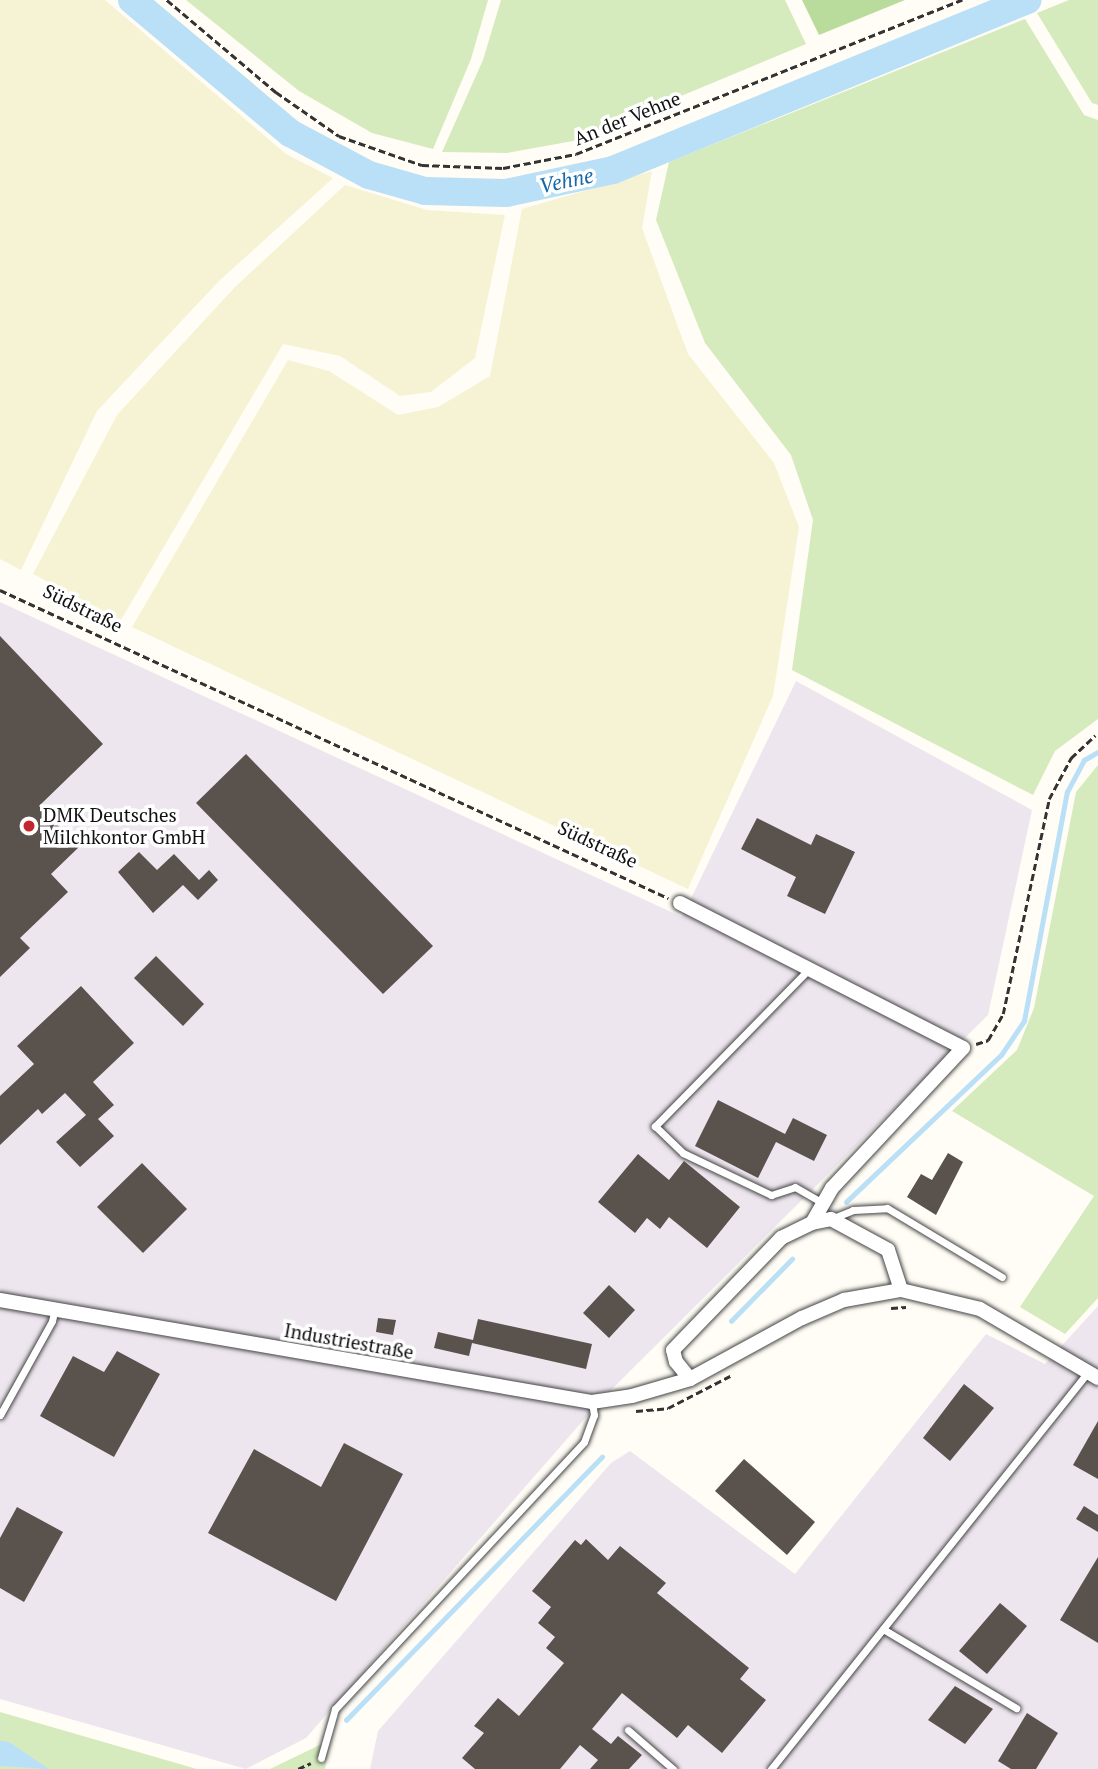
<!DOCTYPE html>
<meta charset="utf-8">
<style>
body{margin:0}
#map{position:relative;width:1098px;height:1769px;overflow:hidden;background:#fffdf5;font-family:"PT Serif",serif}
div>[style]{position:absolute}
.industrial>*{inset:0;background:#eee6ef}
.farmland>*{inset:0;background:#f6f3d4}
.green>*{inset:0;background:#d5ebbd}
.forest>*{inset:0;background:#b9dc9c}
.water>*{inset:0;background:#b9e0f7}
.stream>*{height:4.5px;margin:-2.25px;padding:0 2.25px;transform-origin:2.25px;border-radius:2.25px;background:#b9e0f7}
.river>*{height:28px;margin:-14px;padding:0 14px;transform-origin:14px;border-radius:14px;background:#b9e0f7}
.building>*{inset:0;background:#5a524d}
.path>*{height:2.5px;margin-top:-1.25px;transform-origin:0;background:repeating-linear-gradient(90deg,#333 0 7px,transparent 0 10.5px)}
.roads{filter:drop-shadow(0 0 2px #444) drop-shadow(0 0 2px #444)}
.lane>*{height:7px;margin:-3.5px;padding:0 3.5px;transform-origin:3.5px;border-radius:3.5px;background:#fff}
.street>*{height:14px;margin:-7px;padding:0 7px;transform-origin:7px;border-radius:7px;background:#fff}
.dots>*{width:19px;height:19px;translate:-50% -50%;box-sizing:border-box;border:4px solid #fff;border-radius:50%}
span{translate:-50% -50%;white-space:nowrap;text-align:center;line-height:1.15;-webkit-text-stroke:7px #fff;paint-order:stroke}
.street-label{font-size:19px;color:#111}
.poi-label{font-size:19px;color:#111}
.left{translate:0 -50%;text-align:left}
.water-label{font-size:21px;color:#1768a6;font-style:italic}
</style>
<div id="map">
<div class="industrial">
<div style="clip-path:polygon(0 602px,682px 917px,796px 681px,1032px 810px,988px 1015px,601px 1400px,306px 1738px,246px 1769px,0 1699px)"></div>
<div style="clip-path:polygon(1098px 1306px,1098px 1769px,370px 1769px,378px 1731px,611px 1463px,630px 1451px,795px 1574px,986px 1334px,1045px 1364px)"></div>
</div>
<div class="farmland">
<div style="clip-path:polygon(0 0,105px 0,286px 154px,333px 178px,219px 281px,97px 411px,21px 570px,0 559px)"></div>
<div style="clip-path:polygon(652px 171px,642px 228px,688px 354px,774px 463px,799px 527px,773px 696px,688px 889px,132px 627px,288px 360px,329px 371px,398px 415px,438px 407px,490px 376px,522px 209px)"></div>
<div style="clip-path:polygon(345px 185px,427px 210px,505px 215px,475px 358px,431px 392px,400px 396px,340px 356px,283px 344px,121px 620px,33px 574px,117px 415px,234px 288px)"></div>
</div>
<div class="green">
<div style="clip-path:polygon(186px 0,488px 0,471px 59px,433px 149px,372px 133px,299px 91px)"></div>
<div style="clip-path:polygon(501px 0,785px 0,806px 44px,573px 141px,507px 153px,442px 152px,483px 60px)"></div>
<div style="clip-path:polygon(1069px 0,1098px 0,1098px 105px,1092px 103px,1037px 13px)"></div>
<div style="clip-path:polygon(1025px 19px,1084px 115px,1098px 120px,1098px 719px,1055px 751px,1033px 795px,792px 670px,813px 520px,791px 455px,705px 343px,656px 220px,669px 162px)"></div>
<div style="clip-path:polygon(1098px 765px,1098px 1298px,1065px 1334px,1020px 1307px,1094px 1196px,952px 1111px,1017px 1050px,1034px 1008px,1076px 792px)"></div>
<div style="clip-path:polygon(0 1712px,197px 1769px,0 1769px)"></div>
<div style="clip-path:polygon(330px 1740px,325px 1769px,270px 1769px)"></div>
</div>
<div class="forest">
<div style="clip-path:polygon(802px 0,905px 0,819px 35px)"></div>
</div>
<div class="water">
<div style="clip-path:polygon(0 1741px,9px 1742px,49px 1769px,0 1766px)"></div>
</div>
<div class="stream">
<div style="left:846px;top:1202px;width:214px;rotate:-43.5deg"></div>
<div style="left:1001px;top:1055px;width:41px;rotate:-55.9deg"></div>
<div style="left:1024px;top:1021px;width:233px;rotate:-79.4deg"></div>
<div style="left:1067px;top:792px;width:36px;rotate:-62deg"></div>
<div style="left:1084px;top:760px;width:16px;rotate:-30deg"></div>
<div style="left:731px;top:1321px;width:87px;rotate:-45.5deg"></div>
<div style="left:346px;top:1720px;width:367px;rotate:-45.8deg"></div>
</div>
<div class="river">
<div style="left:132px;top:0;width:207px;rotate:40.1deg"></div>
<div style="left:290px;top:133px;width:89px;rotate:28deg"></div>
<div style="left:369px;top:175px;width:58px;rotate:15.9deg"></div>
<div style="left:425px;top:191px;width:81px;rotate:1.4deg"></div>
<div style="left:506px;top:193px;width:109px;rotate:-12.1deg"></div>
<div style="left:613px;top:170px;width:448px;rotate:-22.3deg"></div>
</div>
<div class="building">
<div style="clip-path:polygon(0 636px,103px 744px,39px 806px,79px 847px,51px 874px,68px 892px,20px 938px,30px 948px,0 977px)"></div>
<div style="clip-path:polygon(246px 754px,433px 946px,383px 994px,196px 803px)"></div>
<div style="clip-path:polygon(757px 818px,811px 845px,816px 834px,855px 852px,825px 914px,787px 896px,796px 877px,741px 849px)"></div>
<div style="clip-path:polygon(139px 852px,157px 870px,174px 854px,199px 880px,209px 870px,218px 880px,198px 900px,183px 885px,153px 913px,118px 872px)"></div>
<div style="clip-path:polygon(156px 956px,204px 1004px,183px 1026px,134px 978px)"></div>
<div style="clip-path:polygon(81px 986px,134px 1043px,93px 1082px,114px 1105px,98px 1119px,114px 1136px,80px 1167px,56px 1142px,86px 1115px,65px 1093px,42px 1114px,38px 1109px,0 1145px,0 1096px,34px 1064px,17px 1046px)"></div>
<div style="clip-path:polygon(718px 1100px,785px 1134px,793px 1118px,827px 1135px,814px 1161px,776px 1142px,758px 1178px,695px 1146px)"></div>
<div style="clip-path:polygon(948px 1153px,963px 1162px,936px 1215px,907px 1197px,921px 1174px,932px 1180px)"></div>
<div style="clip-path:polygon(638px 1154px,669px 1180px,684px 1161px,740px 1207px,707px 1248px,669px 1217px,660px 1229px,647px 1218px,635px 1233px,598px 1202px)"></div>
<div style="clip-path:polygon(142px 1163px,187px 1209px,143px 1253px,97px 1207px)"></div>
<div style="clip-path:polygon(609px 1285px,635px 1310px,609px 1338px,583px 1313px)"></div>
<div style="clip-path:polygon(378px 1318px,396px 1320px,393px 1335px,376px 1332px)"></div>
<div style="clip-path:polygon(478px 1319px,592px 1344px,586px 1369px,472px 1343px,469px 1356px,434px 1348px,438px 1332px,473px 1340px)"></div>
<div style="clip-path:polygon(117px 1351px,160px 1374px,114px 1457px,40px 1416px,73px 1356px,104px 1372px)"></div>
<div style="clip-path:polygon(964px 1384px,994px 1408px,950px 1461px,923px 1438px)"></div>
<div style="clip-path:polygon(1098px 1421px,1098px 1479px,1073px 1465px)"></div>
<div style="clip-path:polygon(344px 1443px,403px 1474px,336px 1601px,208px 1533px,254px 1449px,321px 1487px)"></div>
<div style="clip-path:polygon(744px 1459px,815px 1522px,787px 1555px,715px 1491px)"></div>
<div style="clip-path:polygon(1084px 1506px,1098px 1515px,1098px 1532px,1076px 1519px)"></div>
<div style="clip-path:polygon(17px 1507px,63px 1532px,24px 1602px,0 1588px,0 1538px)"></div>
<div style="clip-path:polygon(586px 1539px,608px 1560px,620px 1546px,666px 1583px,657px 1593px,749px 1668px,740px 1679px,766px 1700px,722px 1753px,688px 1725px,677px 1738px,622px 1693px,592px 1729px,611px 1744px,618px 1736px,642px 1755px,629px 1769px,590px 1769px,598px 1760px,580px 1745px,560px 1769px,475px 1769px,462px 1758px,484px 1733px,474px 1726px,498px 1698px,519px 1716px,564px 1663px,546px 1648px,555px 1637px,538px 1623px,551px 1607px,532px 1591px,575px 1540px,581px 1545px)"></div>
<div style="clip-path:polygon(1098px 1557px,1098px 1643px,1060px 1620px)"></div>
<div style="clip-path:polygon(1000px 1603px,1027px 1626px,987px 1674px,959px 1651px)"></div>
<div style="clip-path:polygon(955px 1686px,993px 1709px,965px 1744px,928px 1720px)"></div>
<div style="clip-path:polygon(1027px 1713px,1058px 1733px,1036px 1769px,1011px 1769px,998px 1761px)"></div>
</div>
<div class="path">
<div style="left:167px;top:0;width:143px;rotate:40.2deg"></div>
<div style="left:276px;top:92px;width:77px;rotate:34.9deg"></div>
<div style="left:339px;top:136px;width:88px;rotate:19.3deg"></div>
<div style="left:422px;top:165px;width:81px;rotate:2.1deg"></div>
<div style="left:503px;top:168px;width:74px;rotate:-10.9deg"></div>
<div style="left:576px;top:154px;width:416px;rotate:-21.8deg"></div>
<div style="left:0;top:590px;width:736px;rotate:24.75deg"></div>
<div style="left:976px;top:1044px;width:13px;rotate:-18deg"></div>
<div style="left:988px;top:1040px;width:30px;rotate:-60deg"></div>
<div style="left:1003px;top:1014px;width:220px;rotate:-77.9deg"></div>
<div style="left:1049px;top:799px;width:47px;rotate:-61.8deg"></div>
<div style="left:1071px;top:758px;width:33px;rotate:-43deg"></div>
<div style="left:891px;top:1308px;width:15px;rotate:-4deg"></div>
<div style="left:636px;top:1411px;width:32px;rotate:-5deg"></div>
<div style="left:668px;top:1408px;width:70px;rotate:-27.3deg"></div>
<div style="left:298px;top:1769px;width:14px;rotate:-25deg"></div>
</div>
<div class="roads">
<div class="lane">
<div style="left:808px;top:970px;width:219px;rotate:134.4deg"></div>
<div style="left:655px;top:1126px;width:39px;rotate:44deg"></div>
<div style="left:683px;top:1153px;width:98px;rotate:25.5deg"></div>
<div style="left:771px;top:1195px;width:25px;rotate:-18deg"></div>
<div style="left:795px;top:1187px;width:32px;rotate:30deg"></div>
<div style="left:831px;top:1219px;width:24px;rotate:-22deg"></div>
<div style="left:853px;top:1210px;width:34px;rotate:-3deg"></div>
<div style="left:887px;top:1208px;width:134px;rotate:31deg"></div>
<div style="left:0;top:1415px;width:107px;rotate:-61deg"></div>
<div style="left:52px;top:1321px;width:13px;rotate:-77deg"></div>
<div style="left:883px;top:1629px;width:155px;rotate:30.7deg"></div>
<div style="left:628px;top:1730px;width:60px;rotate:40.9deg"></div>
<div style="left:321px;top:1758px;width:51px;rotate:-74.1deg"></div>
<div style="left:335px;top:1709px;width:365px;rotate:-47deg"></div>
<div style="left:584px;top:1442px;width:29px;rotate:-70deg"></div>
<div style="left:594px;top:1415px;width:13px;rotate:-99deg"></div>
<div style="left:771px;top:1769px;width:508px;rotate:-51.39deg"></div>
</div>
<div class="street">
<div style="left:680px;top:903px;width:318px;rotate:27.1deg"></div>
<div style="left:963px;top:1048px;width:192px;rotate:133.1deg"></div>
<div style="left:832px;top:1188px;width:40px;rotate:119.7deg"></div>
<div style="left:0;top:1300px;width:601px;rotate:9.78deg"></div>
<div style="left:592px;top:1402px;width:40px;rotate:-8.5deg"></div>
<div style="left:632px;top:1396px;width:60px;rotate:-16.3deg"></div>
<div style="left:690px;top:1379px;width:128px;rotate:-28.6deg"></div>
<div style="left:802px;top:1318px;width:46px;rotate:-23.2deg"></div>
<div style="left:844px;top:1300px;width:58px;rotate:-10deg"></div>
<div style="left:901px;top:1290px;width:81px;rotate:13.5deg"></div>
<div style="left:980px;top:1309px;width:137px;rotate:30.3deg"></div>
<div style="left:690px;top:1379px;width:22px;rotate:-129deg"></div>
<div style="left:676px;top:1362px;width:12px;rotate:-104deg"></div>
<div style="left:673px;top:1350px;width:156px;rotate:-46deg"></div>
<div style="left:781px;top:1238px;width:34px;rotate:-26deg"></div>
<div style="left:812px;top:1223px;width:19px;rotate:-12deg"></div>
<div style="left:831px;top:1219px;width:65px;rotate:28.5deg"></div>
<div style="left:888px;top:1250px;width:42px;rotate:72deg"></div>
</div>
</div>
<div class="dots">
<div style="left:29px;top:826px;background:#c4262e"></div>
</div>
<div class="street-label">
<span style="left:627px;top:118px;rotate:-22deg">An der Vehne</span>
<span style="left:83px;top:608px;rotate:26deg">Südstraße</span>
<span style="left:598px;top:844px;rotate:25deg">Südstraße</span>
<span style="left:349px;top:1341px;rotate:10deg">Industriestraße</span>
</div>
<div class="poi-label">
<span class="left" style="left:43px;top:826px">DMK Deutsches<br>Milchkontor GmbH</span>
</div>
<div class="water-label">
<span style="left:566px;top:180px;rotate:-12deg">Vehne</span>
</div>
</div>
